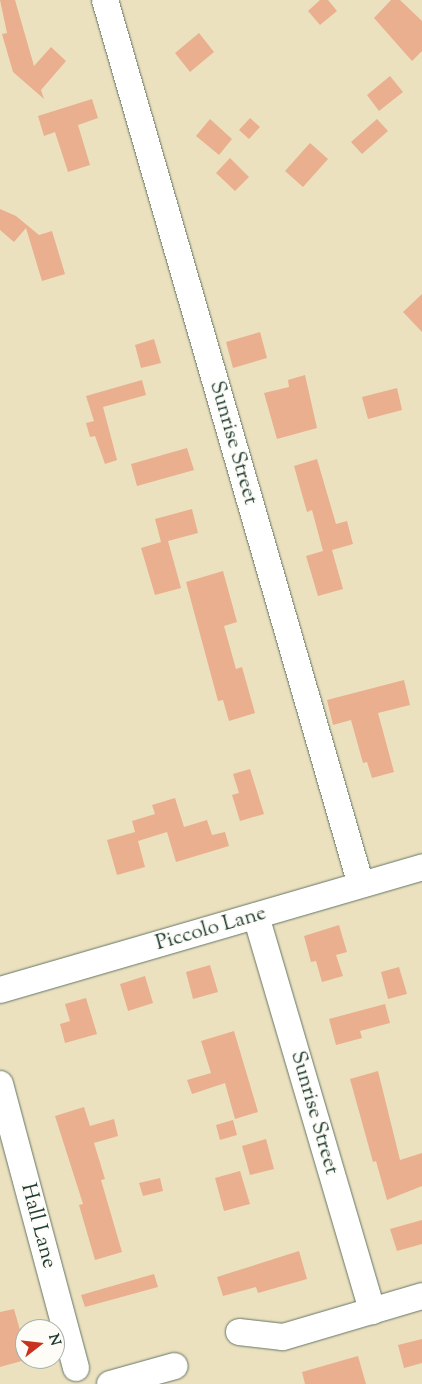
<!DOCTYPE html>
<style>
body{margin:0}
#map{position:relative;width:422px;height:1384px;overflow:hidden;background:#ebe1bf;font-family:"Sorts Mill Goudy",serif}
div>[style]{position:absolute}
.building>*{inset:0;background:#eaaf8e}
.roads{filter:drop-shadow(0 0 1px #667665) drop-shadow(0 0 1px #667665)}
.minor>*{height:26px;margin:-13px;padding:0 13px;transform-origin:13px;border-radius:13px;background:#fff}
span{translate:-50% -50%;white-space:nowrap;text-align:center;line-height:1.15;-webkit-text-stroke:4px #fdfcf7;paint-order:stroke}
.street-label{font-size:21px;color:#1f3d34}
.north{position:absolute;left:15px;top:1319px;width:50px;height:50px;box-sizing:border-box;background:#fdfcf7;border:1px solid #a4b0a9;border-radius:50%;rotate:74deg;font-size:14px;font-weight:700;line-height:20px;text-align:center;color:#1f3d34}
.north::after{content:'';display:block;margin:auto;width:18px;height:22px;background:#c8321e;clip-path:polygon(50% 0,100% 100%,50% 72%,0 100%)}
</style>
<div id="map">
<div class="building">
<div style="clip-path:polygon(0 0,15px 0,34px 66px,51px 47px,66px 61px,41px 90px,44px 99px,13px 72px,2px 34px,7px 33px)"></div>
<div style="clip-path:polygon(320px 0,328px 0,337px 11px,320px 25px,308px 11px)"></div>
<div style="clip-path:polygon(391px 0,400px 0,422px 21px,422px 51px,412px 61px,374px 18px)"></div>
<div style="clip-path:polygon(199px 33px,214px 52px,190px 72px,175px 53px)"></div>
<div style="clip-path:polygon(390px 76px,403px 92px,379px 111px,367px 95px)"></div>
<div style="clip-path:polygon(92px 99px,98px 118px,78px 125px,90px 165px,68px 172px,55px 132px,44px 136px,38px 116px)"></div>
<div style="clip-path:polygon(250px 118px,260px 127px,249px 139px,239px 130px)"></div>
<div style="clip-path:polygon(210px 119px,232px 139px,219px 155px,196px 136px)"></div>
<div style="clip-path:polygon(377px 119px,388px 131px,362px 154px,351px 142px)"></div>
<div style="clip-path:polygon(310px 143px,328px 159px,303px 187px,285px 171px)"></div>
<div style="clip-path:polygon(230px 158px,249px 177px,235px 191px,216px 173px)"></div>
<div style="clip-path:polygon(0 209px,16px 216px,39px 235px,52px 231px,65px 274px,42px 281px,26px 228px,14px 242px,0 230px)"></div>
<div style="clip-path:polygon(422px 294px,422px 332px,403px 312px)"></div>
<div style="clip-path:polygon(260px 332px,267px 358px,233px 368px,226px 342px)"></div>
<div style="clip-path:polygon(154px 339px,161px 363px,141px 368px,135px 345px)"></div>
<div style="clip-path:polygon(305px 375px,317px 428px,277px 439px,264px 393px,289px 387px,288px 380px)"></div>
<div style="clip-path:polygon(142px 380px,146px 395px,103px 407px,117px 460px,105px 464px,95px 436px,90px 437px,86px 423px,94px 421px,86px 396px)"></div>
<div style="clip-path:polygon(397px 388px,402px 410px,368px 419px,362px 397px)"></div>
<div style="clip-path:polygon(187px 448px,194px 470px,137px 486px,131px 464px)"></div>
<div style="clip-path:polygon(317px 459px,336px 524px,347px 521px,353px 544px,332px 550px,343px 589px,318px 596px,306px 556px,323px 551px,312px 510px,307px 512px,294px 466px)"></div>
<div style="clip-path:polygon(192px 509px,198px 533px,168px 541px,181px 588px,155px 595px,141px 548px,161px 542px,155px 519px)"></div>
<div style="clip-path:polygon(223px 571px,237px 622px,224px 626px,236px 669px,242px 667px,255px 713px,229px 721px,223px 700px,218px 701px,186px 582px)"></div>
<div style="clip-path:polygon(404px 680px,410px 705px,378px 713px,394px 772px,372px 778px,367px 762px,363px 763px,351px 720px,333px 725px,327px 700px)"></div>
<div style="clip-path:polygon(250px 769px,264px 814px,240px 821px,232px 795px,239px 793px,233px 774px)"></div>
<div style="clip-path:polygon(175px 798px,184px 827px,207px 820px,212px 835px,225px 832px,229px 846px,176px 862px,167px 832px,138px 841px,145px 867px,117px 875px,107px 840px,135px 832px,132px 821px,155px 814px,152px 805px)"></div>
<div style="clip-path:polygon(339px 925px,347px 952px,336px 955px,343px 976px,322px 982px,316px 961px,311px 962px,304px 936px)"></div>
<div style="clip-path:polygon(210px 965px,218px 992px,193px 999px,186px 972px)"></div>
<div style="clip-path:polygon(399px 967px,407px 994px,388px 999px,381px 972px)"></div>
<div style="clip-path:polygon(145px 976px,153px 1003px,128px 1011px,120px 984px)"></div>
<div style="clip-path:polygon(86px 998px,97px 1034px,65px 1043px,60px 1024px,70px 1021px,65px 1004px)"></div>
<div style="clip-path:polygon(385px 1004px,390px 1023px,360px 1031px,362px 1038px,336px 1045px,329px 1019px)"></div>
<div style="clip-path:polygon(234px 1031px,258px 1112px,235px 1119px,225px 1083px,192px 1094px,187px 1080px,211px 1073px,201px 1041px)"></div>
<div style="clip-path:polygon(378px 1071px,400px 1160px,422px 1153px,422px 1186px,387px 1200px,376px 1161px,373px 1162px,350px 1079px)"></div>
<div style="clip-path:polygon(84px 1107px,90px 1126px,114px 1119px,118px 1136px,94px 1143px,105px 1179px,101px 1180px,122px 1252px,95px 1260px,79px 1205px,83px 1204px,55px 1116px)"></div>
<div style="clip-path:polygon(233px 1120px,237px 1135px,220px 1140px,216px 1125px)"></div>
<div style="clip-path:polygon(266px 1139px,274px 1169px,250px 1175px,242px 1146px)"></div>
<div style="clip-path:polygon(240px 1171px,250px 1204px,224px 1211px,215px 1178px)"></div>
<div style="clip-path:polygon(160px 1178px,163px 1191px,143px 1196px,139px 1183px)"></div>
<div style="clip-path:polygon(422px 1220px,422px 1244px,397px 1251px,390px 1229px)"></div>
<div style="clip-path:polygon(299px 1251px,307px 1279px,258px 1293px,256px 1287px,223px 1296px,217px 1277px)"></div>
<div style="clip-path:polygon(154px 1274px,158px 1287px,85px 1307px,81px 1295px)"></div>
<div style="clip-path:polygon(14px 1309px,25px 1348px,25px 1360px,0 1367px,0 1312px)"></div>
<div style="clip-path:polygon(422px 1339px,422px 1363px,404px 1368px,398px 1345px)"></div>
<div style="clip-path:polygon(358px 1356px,366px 1384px,305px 1384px,302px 1372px)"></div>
</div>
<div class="roads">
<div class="minor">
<div style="left:105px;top:0;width:921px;rotate:73.87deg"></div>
<div style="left:256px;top:916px;width:412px;rotate:73.6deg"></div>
<div style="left:0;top:990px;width:440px;rotate:-16.2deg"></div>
<div style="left:0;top:1084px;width:294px;rotate:75deg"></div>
<div style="left:239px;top:1332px;width:44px;rotate:6.5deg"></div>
<div style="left:283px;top:1337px;width:145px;rotate:-16.4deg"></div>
<div style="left:110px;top:1384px;width:67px;rotate:-15.5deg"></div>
</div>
</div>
<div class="street-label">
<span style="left:233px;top:443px;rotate:74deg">Sunrise Street</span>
<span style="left:211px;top:929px;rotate:-16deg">Piccolo Lane</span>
<span style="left:314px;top:1113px;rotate:74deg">Sunrise Street</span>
<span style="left:38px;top:1226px;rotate:75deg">Hall Lane</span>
</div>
<div class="north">N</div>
</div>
